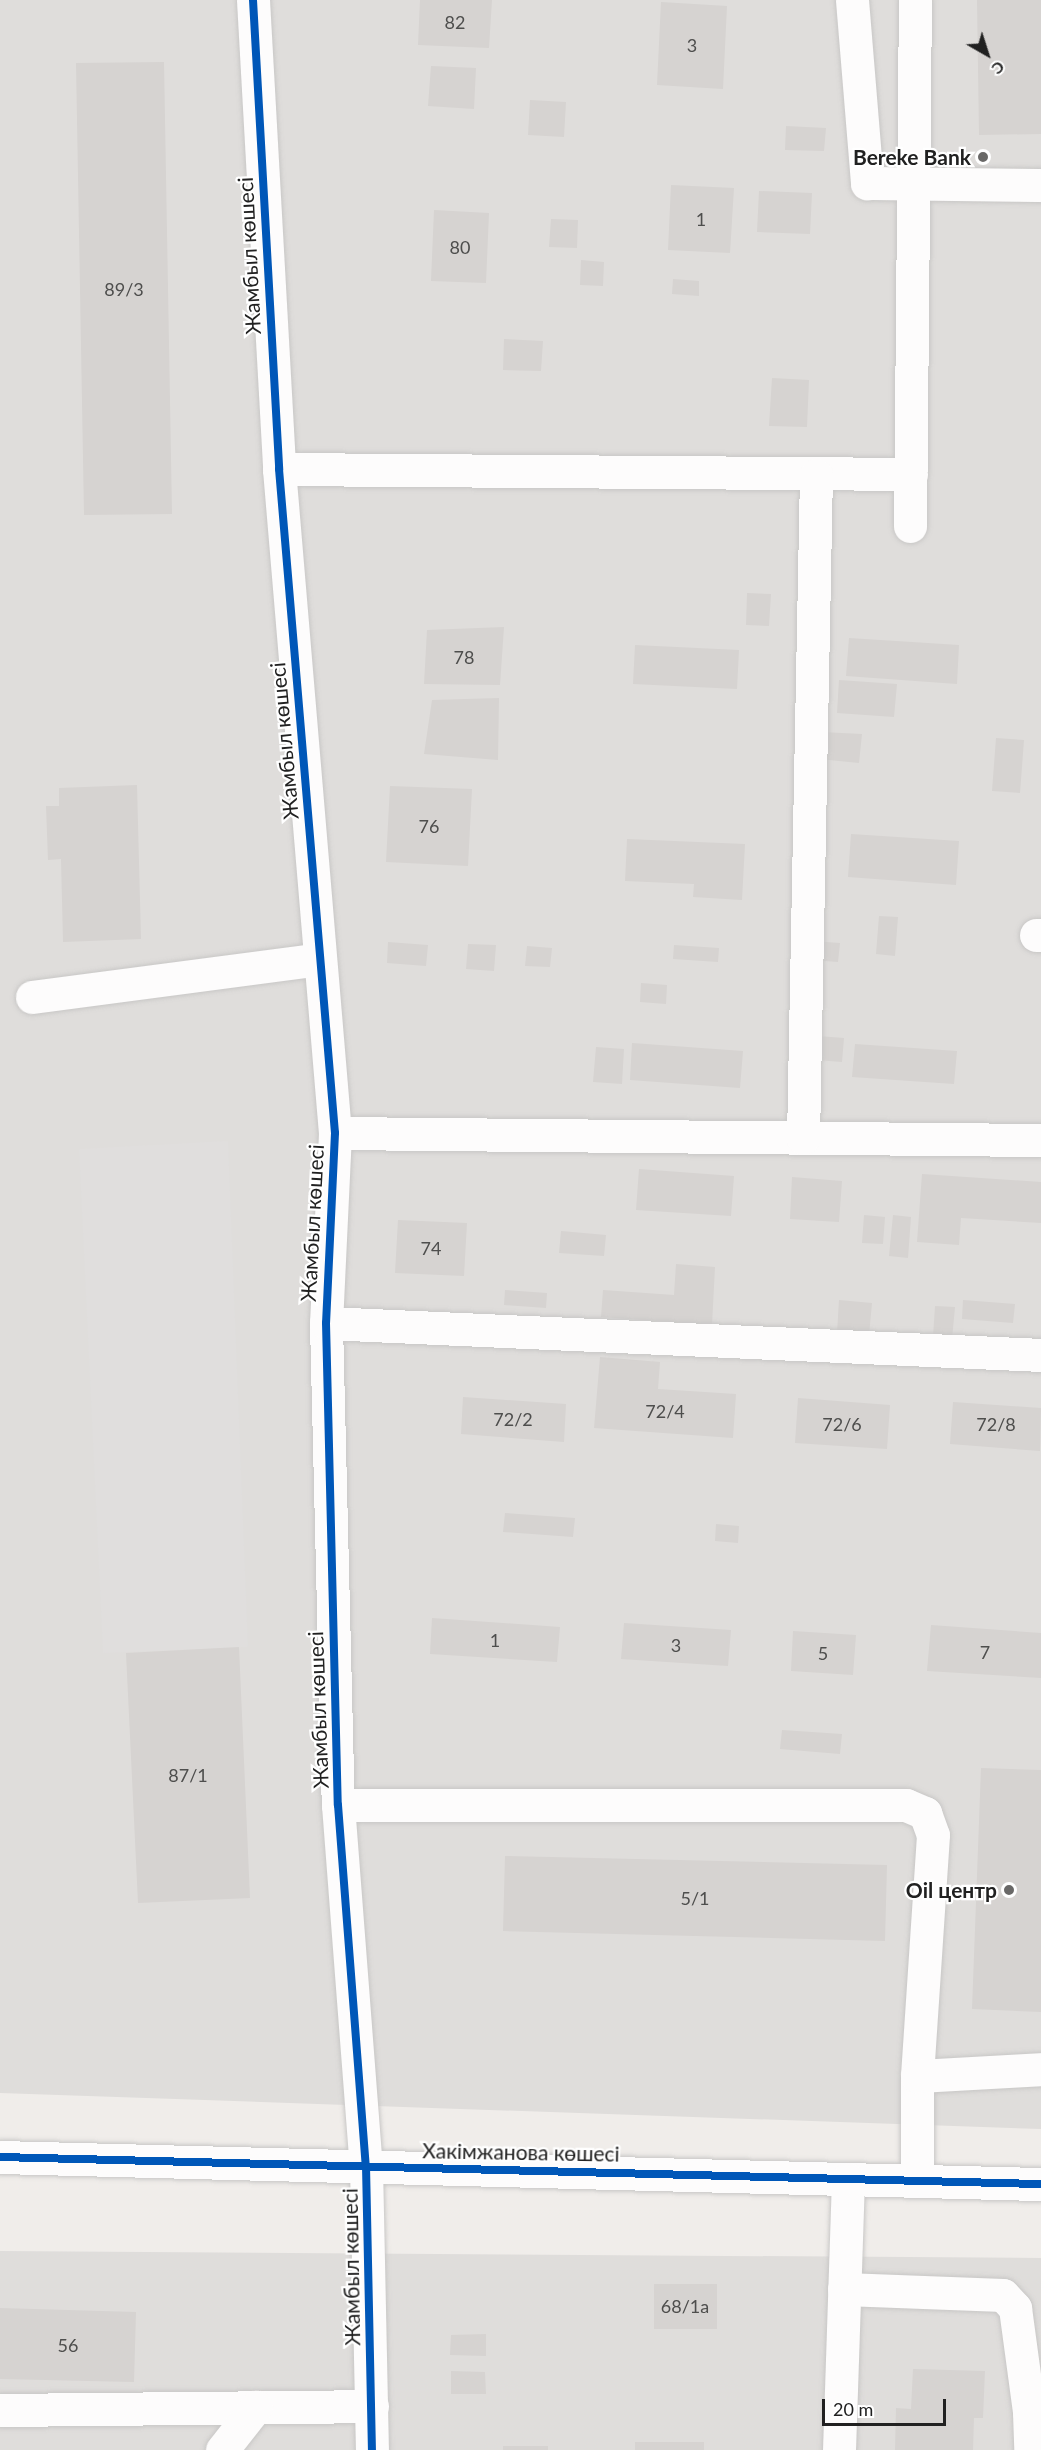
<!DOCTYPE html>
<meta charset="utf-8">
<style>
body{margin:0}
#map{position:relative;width:1041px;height:2450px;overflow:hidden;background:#f0edea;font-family:Lato,sans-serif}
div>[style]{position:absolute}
.residential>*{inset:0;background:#dfdddb}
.parking>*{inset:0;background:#e0dedd}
.building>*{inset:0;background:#d6d3d1}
.roads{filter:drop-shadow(0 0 2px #c8c7c6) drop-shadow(0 0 2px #c8c7c6)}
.minor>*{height:33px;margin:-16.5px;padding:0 16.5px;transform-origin:16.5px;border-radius:16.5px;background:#fdfcfc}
.cycleway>*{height:8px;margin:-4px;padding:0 4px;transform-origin:4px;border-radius:4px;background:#0057b8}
.dots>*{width:16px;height:16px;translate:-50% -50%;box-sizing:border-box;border:3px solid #fff;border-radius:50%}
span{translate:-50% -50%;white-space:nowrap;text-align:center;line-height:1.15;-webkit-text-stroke:4.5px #fff;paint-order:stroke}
.number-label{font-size:18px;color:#4e4e4d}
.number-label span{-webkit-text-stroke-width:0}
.poi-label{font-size:21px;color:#212121;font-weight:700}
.right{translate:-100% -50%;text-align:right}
.street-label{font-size:21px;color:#212121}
.north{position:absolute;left:957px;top:24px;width:60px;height:60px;-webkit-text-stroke:4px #fff;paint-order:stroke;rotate:141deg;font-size:16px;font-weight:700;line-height:24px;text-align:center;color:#212121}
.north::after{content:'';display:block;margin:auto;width:21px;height:27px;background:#212121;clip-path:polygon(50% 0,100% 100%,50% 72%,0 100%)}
.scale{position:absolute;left:822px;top:2399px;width:124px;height:27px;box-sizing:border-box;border:3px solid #212121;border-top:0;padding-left:8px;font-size:18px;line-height:21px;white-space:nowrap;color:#212121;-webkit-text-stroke:4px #fff;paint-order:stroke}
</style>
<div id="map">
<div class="residential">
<div style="clip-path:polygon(0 0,1041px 0,1041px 2129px,0 2093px)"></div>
<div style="clip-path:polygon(0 2251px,1041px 2258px,1041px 2450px,0 2450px)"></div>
</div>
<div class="parking">
<div style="clip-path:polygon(228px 1141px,248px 1647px,103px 1653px,79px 1149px)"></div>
</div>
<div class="building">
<div style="clip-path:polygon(420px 0,492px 0,489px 48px,418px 45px)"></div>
<div style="clip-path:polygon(977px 0,1041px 0,1041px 134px,979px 135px)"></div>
<div style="clip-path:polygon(661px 2px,727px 6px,723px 89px,657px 85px)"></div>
<div style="clip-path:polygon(164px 62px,172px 514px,84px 515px,76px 63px)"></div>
<div style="clip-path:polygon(431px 66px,476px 68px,474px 109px,428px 106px)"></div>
<div style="clip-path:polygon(530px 100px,566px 102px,564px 137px,528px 135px)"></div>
<div style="clip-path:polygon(786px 126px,826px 128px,824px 151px,785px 150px)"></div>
<div style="clip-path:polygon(671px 185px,734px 188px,730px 253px,668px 250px)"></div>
<div style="clip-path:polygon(759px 191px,812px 193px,810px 234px,757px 232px)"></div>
<div style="clip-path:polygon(434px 210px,489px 213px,486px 283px,431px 281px)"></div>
<div style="clip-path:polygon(551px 219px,578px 220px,577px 248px,549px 247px)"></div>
<div style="clip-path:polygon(581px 260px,604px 262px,603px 286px,580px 285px)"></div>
<div style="clip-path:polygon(673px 279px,699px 281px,699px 296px,672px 294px)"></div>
<div style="clip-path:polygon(504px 339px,543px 341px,541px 371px,503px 370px)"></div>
<div style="clip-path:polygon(772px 378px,809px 380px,807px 427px,769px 426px)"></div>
<div style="clip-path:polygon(747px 593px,771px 594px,769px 626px,746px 625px)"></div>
<div style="clip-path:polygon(504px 627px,500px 685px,424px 684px,427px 630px)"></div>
<div style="clip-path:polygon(849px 638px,959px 645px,957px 684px,846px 676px)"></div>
<div style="clip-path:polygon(635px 645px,739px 650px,737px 689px,633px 684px)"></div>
<div style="clip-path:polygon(839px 680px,897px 684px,894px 717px,837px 713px)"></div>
<div style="clip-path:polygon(499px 698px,498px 760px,424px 754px,432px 700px)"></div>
<div style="clip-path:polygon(822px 732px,862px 734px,859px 763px,819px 759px)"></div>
<div style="clip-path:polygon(996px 738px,1024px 740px,1020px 793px,992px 791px)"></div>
<div style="clip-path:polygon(137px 785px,141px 939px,63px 942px,61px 859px,48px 860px,46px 806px,59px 806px,59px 788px)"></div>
<div style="clip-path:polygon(390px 786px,472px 789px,468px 866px,386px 862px)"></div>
<div style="clip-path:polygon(851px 834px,959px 841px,956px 885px,848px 877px)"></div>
<div style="clip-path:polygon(627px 839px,745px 844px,742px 900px,693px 897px,694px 884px,625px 881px)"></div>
<div style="clip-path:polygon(879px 916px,898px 917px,895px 956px,876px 954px)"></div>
<div style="clip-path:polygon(812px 941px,840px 943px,838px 962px,811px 960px)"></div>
<div style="clip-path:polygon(388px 942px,428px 945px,426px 966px,387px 963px)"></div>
<div style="clip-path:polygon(468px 944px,496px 945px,494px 971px,466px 969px)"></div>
<div style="clip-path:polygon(674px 945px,719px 948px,718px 962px,673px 959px)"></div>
<div style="clip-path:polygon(527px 946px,552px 948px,550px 967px,525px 966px)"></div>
<div style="clip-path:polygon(641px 983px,667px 985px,666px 1004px,640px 1002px)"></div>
<div style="clip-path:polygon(818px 1036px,844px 1038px,842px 1062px,816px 1060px)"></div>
<div style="clip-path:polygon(632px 1043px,743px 1051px,740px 1088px,630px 1080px)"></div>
<div style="clip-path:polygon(855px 1044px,957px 1051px,954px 1084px,852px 1077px)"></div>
<div style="clip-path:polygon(596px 1047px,624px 1049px,622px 1084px,593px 1082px)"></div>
<div style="clip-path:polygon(639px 1169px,734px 1176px,731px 1216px,636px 1210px)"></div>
<div style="clip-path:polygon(922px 1174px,1041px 1182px,1041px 1223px,961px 1218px,959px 1245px,917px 1242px)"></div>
<div style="clip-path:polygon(792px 1177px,842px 1181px,839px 1222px,790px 1219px)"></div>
<div style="clip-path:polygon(864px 1215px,885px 1217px,883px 1244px,862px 1243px)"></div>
<div style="clip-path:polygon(893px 1215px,911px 1217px,908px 1258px,889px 1256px)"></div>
<div style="clip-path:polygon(398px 1220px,467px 1223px,464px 1276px,395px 1273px)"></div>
<div style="clip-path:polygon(561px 1231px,606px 1235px,604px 1256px,559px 1253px)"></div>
<div style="clip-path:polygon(676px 1264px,715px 1267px,712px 1325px,601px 1317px,603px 1290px,674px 1295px)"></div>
<div style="clip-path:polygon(505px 1290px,547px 1293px,546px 1308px,504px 1305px)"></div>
<div style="clip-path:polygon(839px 1300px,872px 1303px,869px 1335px,837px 1333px)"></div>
<div style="clip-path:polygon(963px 1300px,1015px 1304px,1013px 1323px,962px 1319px)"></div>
<div style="clip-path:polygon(935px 1306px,955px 1307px,952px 1339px,933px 1337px)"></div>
<div style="clip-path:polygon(600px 1357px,660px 1362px,658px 1389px,736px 1394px,733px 1438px,594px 1428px)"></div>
<div style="clip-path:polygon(463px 1397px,566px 1404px,564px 1442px,461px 1434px)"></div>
<div style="clip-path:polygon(798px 1398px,890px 1405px,887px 1449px,795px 1443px)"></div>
<div style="clip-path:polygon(953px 1402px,1041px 1408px,1040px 1451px,950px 1444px)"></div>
<div style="clip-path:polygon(505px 1513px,575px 1518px,573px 1537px,503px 1532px)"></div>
<div style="clip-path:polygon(716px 1524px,739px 1526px,738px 1543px,715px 1541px)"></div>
<div style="clip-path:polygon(432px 1618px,560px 1627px,557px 1662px,430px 1654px)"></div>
<div style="clip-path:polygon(624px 1623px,731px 1630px,728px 1666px,621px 1659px)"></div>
<div style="clip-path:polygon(931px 1625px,1041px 1633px,1041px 1678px,927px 1671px)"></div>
<div style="clip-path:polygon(793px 1631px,856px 1635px,853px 1675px,791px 1671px)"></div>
<div style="clip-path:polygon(239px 1647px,250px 1898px,138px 1903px,126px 1653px)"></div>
<div style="clip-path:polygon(782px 1730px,842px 1734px,840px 1754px,780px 1749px)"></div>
<div style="clip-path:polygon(981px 1768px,1041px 1770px,1041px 2012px,972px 2009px)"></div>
<div style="clip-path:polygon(505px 1856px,887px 1865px,885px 1941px,503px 1931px)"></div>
<div style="clip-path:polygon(654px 2284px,717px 2284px,717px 2329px,654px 2329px)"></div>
<div style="clip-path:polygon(0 2308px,136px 2312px,134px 2382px,0 2379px)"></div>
<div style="clip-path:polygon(486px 2334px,486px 2356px,450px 2355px,451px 2335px)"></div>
<div style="clip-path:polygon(913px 2369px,985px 2371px,983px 2418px,974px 2418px,973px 2450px,895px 2450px,896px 2408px,911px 2409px)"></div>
<div style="clip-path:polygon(451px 2371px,485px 2372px,486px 2394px,451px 2394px)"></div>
<div style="clip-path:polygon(635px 2442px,704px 2442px,704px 2450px,635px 2450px)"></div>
<div style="clip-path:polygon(503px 2446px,548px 2446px,548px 2450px,503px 2450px)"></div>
</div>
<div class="roads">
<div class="minor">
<div style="left:253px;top:0;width:470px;rotate:86.8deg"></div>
<div style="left:279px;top:469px;width:666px;rotate:85.18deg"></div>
<div style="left:335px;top:1133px;width:190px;rotate:92.7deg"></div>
<div style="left:326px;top:1323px;width:482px;rotate:88.6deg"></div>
<div style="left:338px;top:1805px;width:362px;rotate:85.6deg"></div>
<div style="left:366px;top:2166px;width:284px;rotate:88.8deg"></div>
<div style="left:852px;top:0;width:184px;rotate:85.3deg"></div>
<div style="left:867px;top:183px;width:174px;rotate:0.7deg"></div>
<div style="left:279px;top:469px;width:632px;rotate:0.45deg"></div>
<div style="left:910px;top:526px;width:526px;rotate:-89.46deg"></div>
<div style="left:1036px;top:935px;width:5px"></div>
<div style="left:32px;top:997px;width:290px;rotate:-7.5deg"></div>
<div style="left:335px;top:1133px;width:706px;rotate:0.57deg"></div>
<div style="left:803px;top:1138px;width:663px;rotate:-88.88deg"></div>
<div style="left:326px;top:1323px;width:716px;rotate:2.56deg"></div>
<div style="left:338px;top:1805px;width:568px"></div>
<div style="left:906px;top:1805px;width:21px;rotate:23deg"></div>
<div style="left:925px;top:1813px;width:23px;rotate:70deg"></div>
<div style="left:933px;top:1835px;width:242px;rotate:93.8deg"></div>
<div style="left:917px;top:2076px;width:104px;rotate:90deg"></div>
<div style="left:917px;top:2076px;width:124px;rotate:-3.2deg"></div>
<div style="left:0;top:2157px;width:1041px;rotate:1.49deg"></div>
<div style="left:844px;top:2289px;width:159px;rotate:2.2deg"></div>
<div style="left:1003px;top:2295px;width:18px;rotate:47deg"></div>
<div style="left:1015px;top:2308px;width:105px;rotate:82.3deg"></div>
<div style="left:1029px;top:2412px;width:38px;rotate:88deg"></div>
<div style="left:0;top:2410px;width:372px;rotate:-0.6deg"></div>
<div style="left:222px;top:2450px;width:55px;rotate:-51.7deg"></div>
<div style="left:839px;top:2450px;width:271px;rotate:-88.1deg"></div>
</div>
</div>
<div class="cycleway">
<div style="left:253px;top:0;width:470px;rotate:86.8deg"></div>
<div style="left:279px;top:469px;width:666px;rotate:85.18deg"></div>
<div style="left:335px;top:1133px;width:190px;rotate:92.7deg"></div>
<div style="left:326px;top:1323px;width:482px;rotate:88.6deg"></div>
<div style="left:338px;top:1805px;width:362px;rotate:85.6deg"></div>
<div style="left:366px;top:2166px;width:284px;rotate:88.8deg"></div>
<div style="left:0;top:2157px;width:1041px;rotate:1.49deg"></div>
</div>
<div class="dots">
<div style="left:983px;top:157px;background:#696867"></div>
<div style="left:1009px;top:1890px;background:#696867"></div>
</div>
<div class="number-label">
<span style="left:455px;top:22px">82</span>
<span style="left:692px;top:45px">3</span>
<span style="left:701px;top:219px">1</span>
<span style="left:460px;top:247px">80</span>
<span style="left:124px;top:289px">89/3</span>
<span style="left:464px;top:657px">78</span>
<span style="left:429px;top:826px">76</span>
<span style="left:431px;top:1248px">74</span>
<span style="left:665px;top:1411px">72/4</span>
<span style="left:513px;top:1419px">72/2</span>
<span style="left:842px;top:1424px">72/6</span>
<span style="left:996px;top:1424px">72/8</span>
<span style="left:495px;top:1640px">1</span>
<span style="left:676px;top:1645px">3</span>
<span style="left:985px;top:1652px">7</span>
<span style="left:823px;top:1653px">5</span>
<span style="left:188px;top:1775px">87/1</span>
<span style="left:695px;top:1898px">5/1</span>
<span style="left:685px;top:2306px">68/1а</span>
<span style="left:68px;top:2345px">56</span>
</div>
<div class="poi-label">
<span class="right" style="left:971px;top:157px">Bereke Bank</span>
<span class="right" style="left:997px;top:1890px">Oil центр</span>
</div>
<div class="street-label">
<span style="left:249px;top:256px;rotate:-93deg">Жамбыл көшесі</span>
<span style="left:284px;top:741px;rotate:-95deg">Жамбыл көшесі</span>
<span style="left:312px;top:1223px;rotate:-87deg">Жамбыл көшесі</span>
<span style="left:318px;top:1710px;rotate:-92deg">Жамбыл көшесі</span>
<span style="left:521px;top:2152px;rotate:1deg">Хакімжанова көшесі</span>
<span style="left:351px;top:2267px;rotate:-91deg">Жамбыл көшесі</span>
</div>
<div class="north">С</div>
<div class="scale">20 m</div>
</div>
